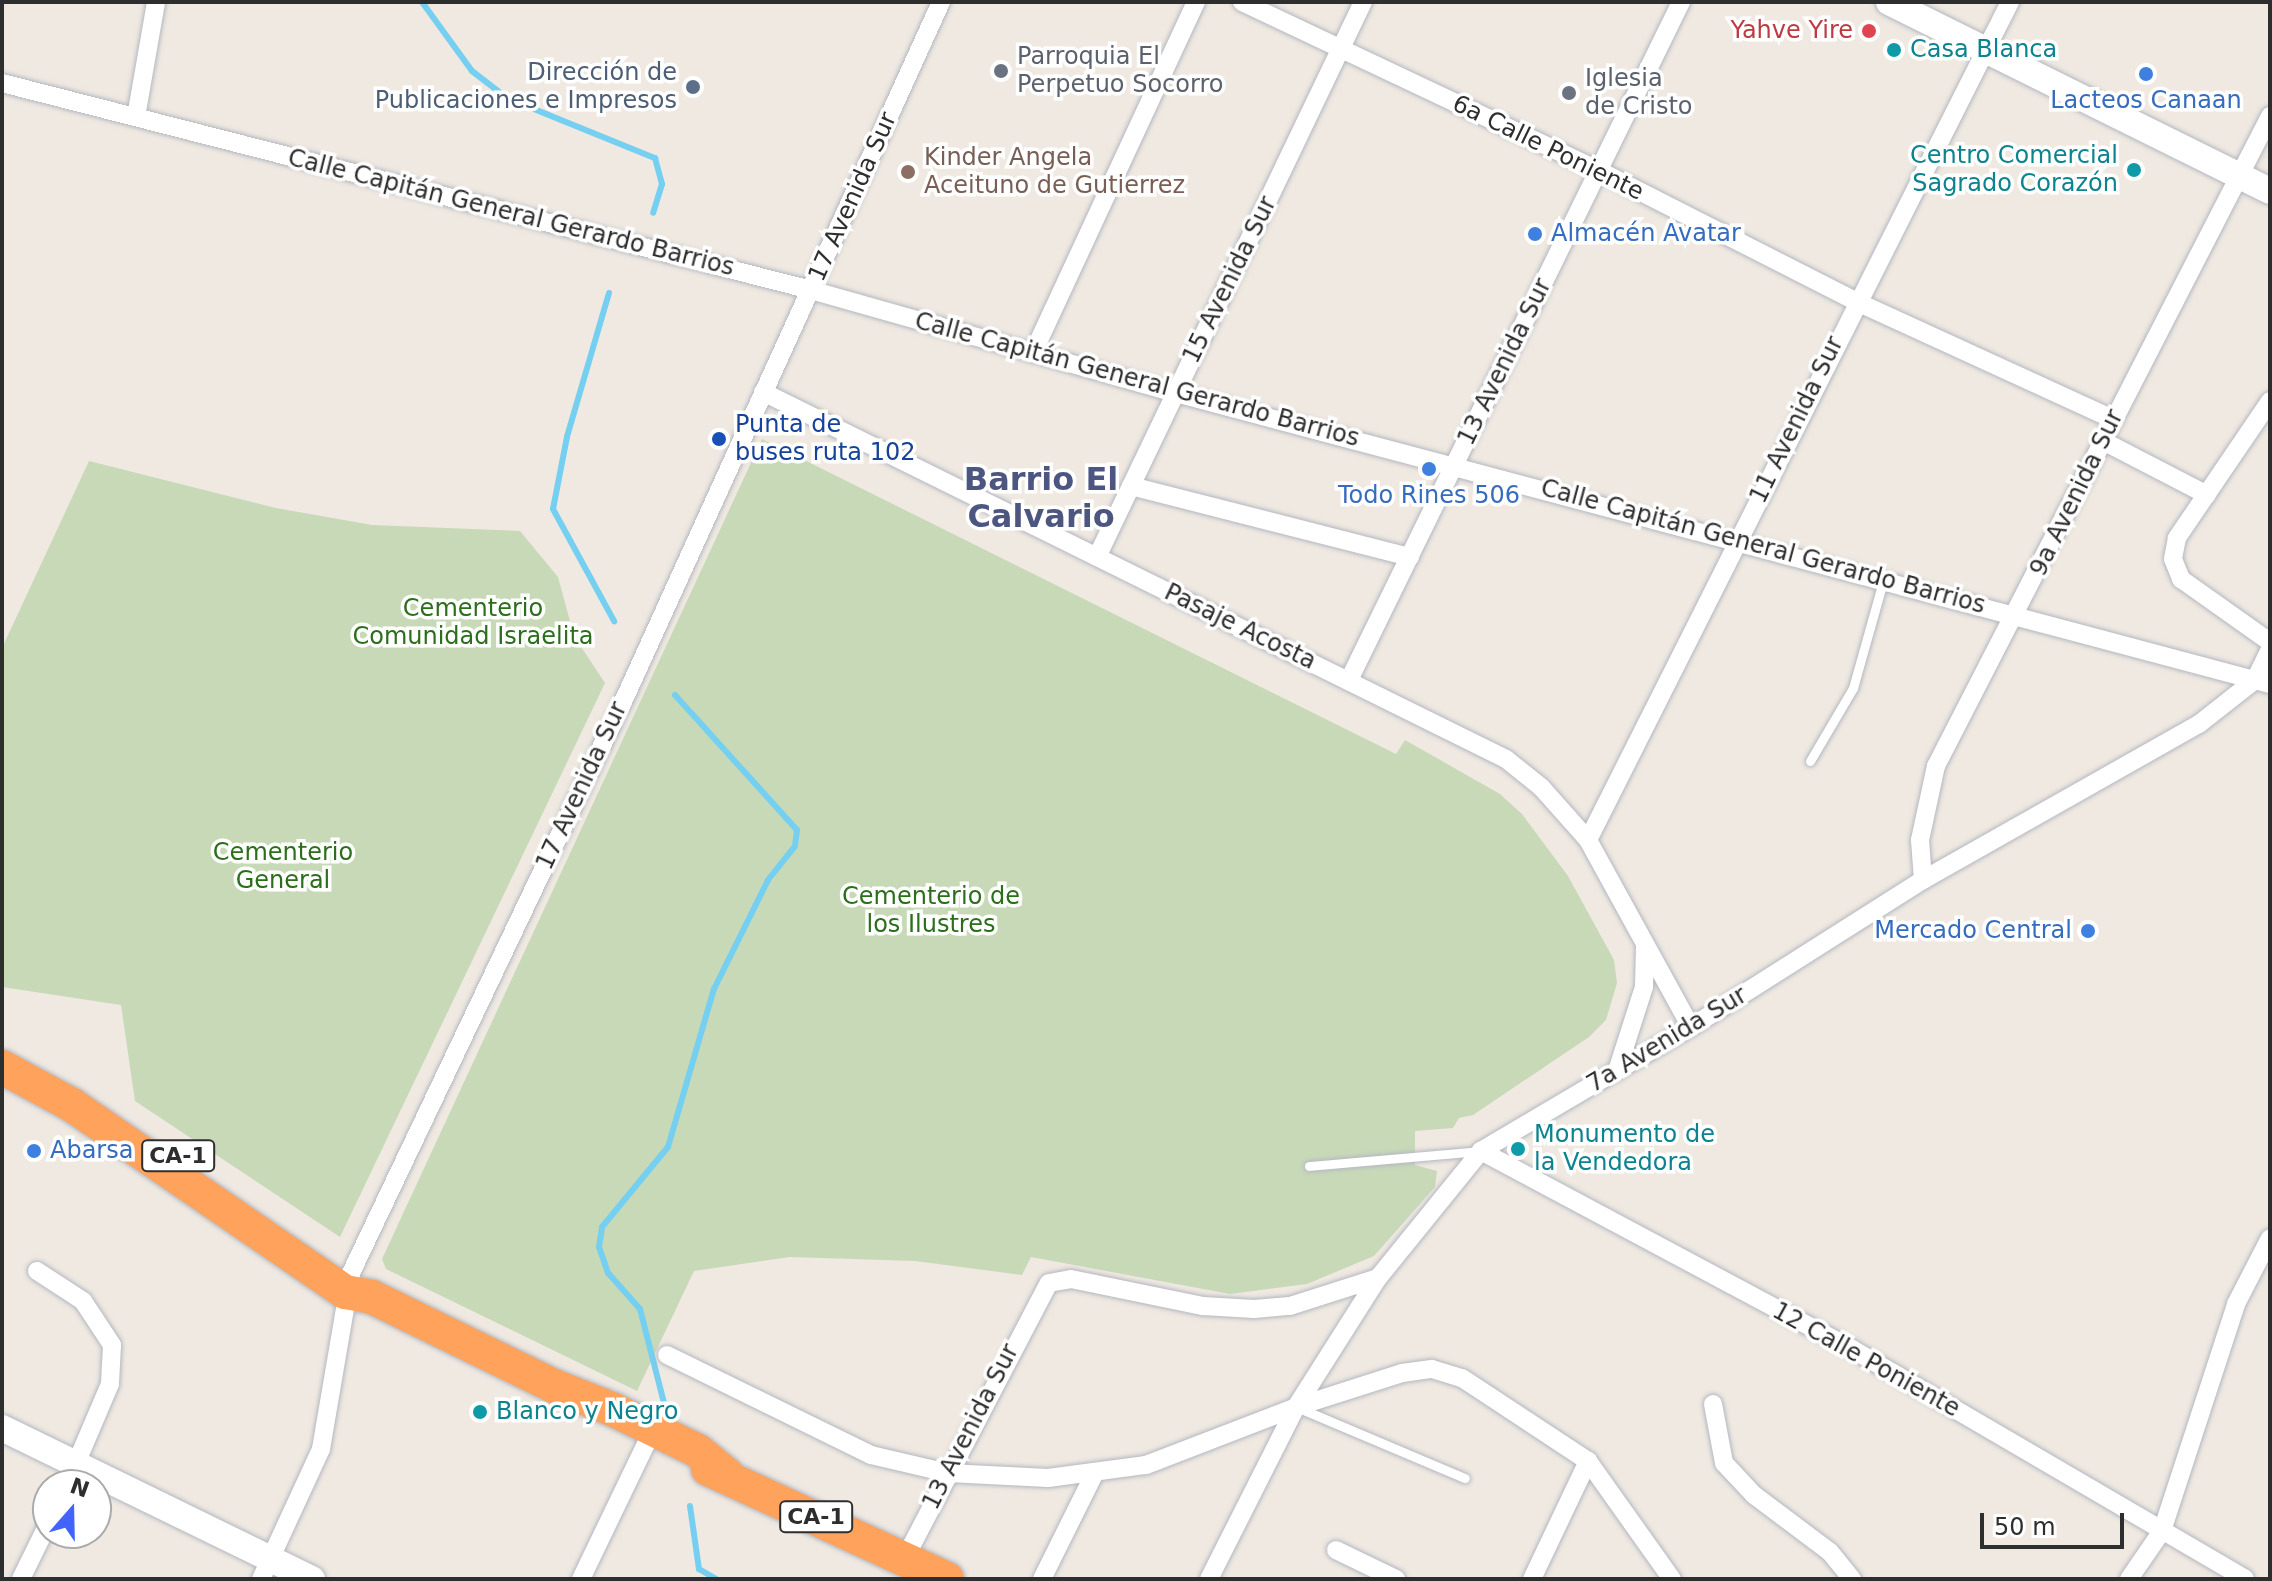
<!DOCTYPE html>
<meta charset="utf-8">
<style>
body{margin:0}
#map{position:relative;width:2272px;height:1581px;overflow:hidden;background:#efe9e1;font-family:"DejaVu Sans",sans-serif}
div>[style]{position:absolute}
.cemetery>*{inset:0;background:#c8d9b8}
.stream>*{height:6px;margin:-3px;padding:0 3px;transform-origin:3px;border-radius:3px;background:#75cff0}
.roads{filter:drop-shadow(0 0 2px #b4b7c1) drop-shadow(0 0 2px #b4b7c1)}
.lane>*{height:9px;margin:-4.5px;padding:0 4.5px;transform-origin:4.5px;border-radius:4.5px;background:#fff}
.street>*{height:18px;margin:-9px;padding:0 9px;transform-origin:9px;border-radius:9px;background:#fff}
.secondary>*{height:26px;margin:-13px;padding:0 13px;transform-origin:13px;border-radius:13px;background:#fff}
.highway>*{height:34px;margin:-17px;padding:0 17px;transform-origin:17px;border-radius:17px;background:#ffa35c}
.dots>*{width:22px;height:22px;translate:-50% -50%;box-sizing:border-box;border:4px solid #fff;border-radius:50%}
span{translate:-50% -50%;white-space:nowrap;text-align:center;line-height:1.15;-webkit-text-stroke:7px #fff;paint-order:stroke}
.shield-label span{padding:2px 6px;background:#fff;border:2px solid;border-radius:6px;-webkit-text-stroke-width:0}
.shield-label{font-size:22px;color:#2e2e2e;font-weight:700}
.health-label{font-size:24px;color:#be3a42}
.right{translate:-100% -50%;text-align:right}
.culture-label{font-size:24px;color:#0d838f}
.left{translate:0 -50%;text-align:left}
.worship-label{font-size:24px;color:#5b616d}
.service-label{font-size:24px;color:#4e5e75}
.shop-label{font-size:24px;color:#366cbe}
.street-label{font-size:24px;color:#2e2e2e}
.education-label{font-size:24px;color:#785e54}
.transit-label{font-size:24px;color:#164399}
.park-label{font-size:24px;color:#2c6e1b}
.district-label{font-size:32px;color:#4d5680;font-weight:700}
.frame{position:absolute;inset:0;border:4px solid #2e2e2e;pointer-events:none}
.north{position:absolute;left:32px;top:1469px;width:80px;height:80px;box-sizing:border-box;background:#fff;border:2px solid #ababab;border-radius:50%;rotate:20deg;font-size:22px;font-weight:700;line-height:32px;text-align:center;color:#2e2e2e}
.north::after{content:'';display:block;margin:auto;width:28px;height:36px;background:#4264fb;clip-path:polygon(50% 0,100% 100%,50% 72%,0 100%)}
.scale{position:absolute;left:1980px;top:1513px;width:144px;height:36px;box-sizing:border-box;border:4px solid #2e2e2e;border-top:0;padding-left:10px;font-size:24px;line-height:28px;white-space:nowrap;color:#2e2e2e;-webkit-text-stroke:6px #fff;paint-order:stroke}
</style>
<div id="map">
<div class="cemetery">
<div style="clip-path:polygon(762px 439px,1396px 754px,1405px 740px,1500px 794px,1522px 814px,1568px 876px,1614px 960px,1617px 983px,1606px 1020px,1589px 1037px,1473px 1115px,1459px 1118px,1453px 1128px,1415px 1131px,1415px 1165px,1437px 1171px,1435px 1187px,1374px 1256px,1307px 1284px,1230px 1294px,1031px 1257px,1022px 1275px,915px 1261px,790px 1257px,694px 1271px,637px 1391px,386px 1269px,382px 1259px)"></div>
<div style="clip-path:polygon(89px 461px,276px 508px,372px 525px,520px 531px,558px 577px,574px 636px,605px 683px,340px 1237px,135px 1101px,121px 1005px,2px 987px,2px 648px)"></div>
</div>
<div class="stream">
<div style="left:422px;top:2px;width:85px;rotate:54.1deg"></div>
<div style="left:472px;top:71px;width:44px;rotate:37.6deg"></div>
<div style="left:507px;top:98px;width:160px;rotate:22.1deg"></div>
<div style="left:655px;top:158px;width:27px;rotate:75deg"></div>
<div style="left:662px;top:184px;width:30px;rotate:107deg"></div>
<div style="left:609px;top:293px;width:150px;rotate:106.3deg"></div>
<div style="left:567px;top:437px;width:73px;rotate:101deg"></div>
<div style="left:553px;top:509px;width:128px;rotate:61.4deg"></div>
<div style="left:664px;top:1403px;width:97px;rotate:-104.3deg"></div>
<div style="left:640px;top:1309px;width:48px;rotate:-131.6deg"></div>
<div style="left:608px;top:1273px;width:28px;rotate:-109deg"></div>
<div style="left:599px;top:1247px;width:20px;rotate:-81deg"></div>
<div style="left:602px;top:1227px;width:104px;rotate:-50.5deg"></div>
<div style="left:668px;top:1147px;width:165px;rotate:-73.8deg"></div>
<div style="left:714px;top:989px;width:122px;rotate:-63.6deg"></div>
<div style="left:768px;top:880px;width:43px;rotate:-51.5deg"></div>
<div style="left:795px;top:846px;width:16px;rotate:-83deg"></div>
<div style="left:797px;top:830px;width:182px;rotate:-132.1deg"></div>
<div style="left:690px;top:1506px;width:64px;rotate:81.9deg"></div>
<div style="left:699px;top:1569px;width:20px;rotate:30deg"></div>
</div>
<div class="roads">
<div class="lane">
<div style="left:1810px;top:761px;width:85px;rotate:-59.5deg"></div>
<div style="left:1853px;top:688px;width:114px;rotate:-74.3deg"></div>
<div style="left:1309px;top:1166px;width:172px;rotate:-5deg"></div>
<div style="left:1299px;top:1408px;width:180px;rotate:22.9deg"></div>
</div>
<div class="street">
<div style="left:1242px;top:2px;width:394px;rotate:25.3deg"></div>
<div style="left:1598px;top:170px;width:288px;rotate:27deg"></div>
<div style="left:1855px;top:301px;width:284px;rotate:24.6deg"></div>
<div style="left:2px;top:83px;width:835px;rotate:14.35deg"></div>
<div style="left:811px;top:290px;width:379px;rotate:15.8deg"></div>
<div style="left:1176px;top:393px;width:1132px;rotate:14.9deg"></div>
<div style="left:136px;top:117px;width:117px;rotate:-80.1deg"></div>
<div style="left:1033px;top:353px;width:387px;rotate:-65.1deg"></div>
<div style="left:763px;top:392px;width:829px;rotate:26.29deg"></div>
<div style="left:1506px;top:759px;width:45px;rotate:38.7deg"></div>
<div style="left:1541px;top:787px;width:71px;rotate:48.4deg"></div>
<div style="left:1588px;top:840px;width:213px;rotate:61.2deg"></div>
<div style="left:2270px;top:401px;width:166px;rotate:124.2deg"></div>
<div style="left:2177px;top:538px;width:21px;rotate:101deg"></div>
<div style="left:2173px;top:559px;width:22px;rotate:68deg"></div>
<div style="left:2181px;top:579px;width:109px;rotate:35.3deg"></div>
<div style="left:2103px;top:441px;width:117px;rotate:27.4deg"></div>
<div style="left:1131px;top:486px;width:288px;rotate:14.3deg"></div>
<div style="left:1097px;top:557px;width:615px;rotate:-64.39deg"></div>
<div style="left:1349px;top:680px;width:755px;rotate:-63.91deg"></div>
<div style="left:1588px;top:840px;width:938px;rotate:-63.27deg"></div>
<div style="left:1923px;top:880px;width:40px;rotate:-94.3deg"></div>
<div style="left:1920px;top:840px;width:76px;rotate:-77.8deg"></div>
<div style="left:1936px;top:766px;width:731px;rotate:-62.8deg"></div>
<div style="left:1617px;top:1071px;width:88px;rotate:-72.2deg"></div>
<div style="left:1644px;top:987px;width:41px;rotate:-88.6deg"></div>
<div style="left:1481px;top:1151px;width:421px;rotate:28.1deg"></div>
<div style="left:1852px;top:1349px;width:455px;rotate:30.3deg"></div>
<div style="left:37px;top:1271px;width:55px;rotate:33.1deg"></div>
<div style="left:83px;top:1301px;width:53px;rotate:56.6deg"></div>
<div style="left:112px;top:1345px;width:39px;rotate:93deg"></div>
<div style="left:110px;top:1384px;width:110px;rotate:113.1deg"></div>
<div style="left:667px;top:1355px;width:227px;rotate:26.1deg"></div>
<div style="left:871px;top:1455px;width:79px;rotate:13.2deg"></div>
<div style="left:948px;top:1473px;width:100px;rotate:2.9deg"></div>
<div style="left:1048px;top:1478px;width:99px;rotate:-7.6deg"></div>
<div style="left:1146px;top:1465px;width:161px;rotate:-21.1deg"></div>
<div style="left:1296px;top:1407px;width:111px;rotate:-17.8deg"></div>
<div style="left:1402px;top:1373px;width:30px;rotate:-8deg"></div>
<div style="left:1432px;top:1369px;width:31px;rotate:17deg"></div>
<div style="left:1462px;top:1378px;width:151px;rotate:33.4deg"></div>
<div style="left:1588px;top:1461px;width:145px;rotate:54.6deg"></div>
<div style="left:1713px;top:1404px;width:60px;rotate:79.4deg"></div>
<div style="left:1724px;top:1463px;width:44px;rotate:46.8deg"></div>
<div style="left:1754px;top:1495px;width:95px;rotate:36.9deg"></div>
<div style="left:1830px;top:1552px;width:35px;rotate:51deg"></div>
<div style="left:1336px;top:1550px;width:67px;rotate:25.8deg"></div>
<div style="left:905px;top:1558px;width:310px;rotate:-62.4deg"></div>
<div style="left:1049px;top:1283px;width:22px;rotate:-10deg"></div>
<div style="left:1071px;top:1279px;width:135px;rotate:11.6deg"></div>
<div style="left:1203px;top:1306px;width:51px;rotate:3.4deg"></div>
<div style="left:1254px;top:1309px;width:36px;rotate:-5deg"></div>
<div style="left:1290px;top:1306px;width:92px;rotate:-17.7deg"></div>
<div style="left:21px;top:1579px;width:61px;rotate:-63.9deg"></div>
<div style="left:261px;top:1579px;width:143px;rotate:-65.2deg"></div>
<div style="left:321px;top:1449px;width:179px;rotate:-80.3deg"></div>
<div style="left:351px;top:1273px;width:642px;rotate:-64.55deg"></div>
<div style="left:627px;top:693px;width:759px;rotate:-65.56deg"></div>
<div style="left:581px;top:1579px;width:150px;rotate:-64.3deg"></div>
<div style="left:1042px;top:1579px;width:119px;rotate:-63.6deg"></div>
<div style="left:1209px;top:1579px;width:193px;rotate:-63.2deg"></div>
<div style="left:1296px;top:1407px;width:153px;rotate:-57.6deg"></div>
<div style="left:1378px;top:1278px;width:164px;rotate:-51deg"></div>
<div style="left:1481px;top:1151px;width:244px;rotate:-30.6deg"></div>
<div style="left:1691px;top:1027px;width:275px;rotate:-32.4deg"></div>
<div style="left:1923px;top:880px;width:317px;rotate:-29.5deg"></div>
<div style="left:2199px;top:724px;width:71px;rotate:-38.2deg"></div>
<div style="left:2255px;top:680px;width:34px;rotate:-64deg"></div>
<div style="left:1532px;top:1579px;width:131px;rotate:-64.6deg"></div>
<div style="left:2129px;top:1579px;width:58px;rotate:-55.5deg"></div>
<div style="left:2162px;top:1531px;width:239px;rotate:-71.9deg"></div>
<div style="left:2236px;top:1304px;width:74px;rotate:-62.7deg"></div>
</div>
<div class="secondary">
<div style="left:1889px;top:2px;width:425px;rotate:26.4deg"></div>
<div style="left:2px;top:1428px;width:345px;rotate:26deg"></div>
</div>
<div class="highway">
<div style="left:2px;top:1067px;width:80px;rotate:28.5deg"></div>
<div style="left:72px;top:1105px;width:331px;rotate:34.4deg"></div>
<div style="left:345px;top:1292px;width:27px;rotate:10deg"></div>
<div style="left:372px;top:1297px;width:203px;rotate:26.1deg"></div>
<div style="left:554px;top:1386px;width:65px;rotate:21.8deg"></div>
<div style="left:614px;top:1410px;width:93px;rotate:26deg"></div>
<div style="left:698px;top:1451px;width:38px;rotate:39deg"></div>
<div style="left:708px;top:1469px;width:263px;rotate:24.7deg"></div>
</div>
</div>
<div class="dots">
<div style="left:1869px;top:31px;background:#e0444e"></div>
<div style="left:1894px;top:50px;background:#0f9aa8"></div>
<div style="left:1001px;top:71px;background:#6b7280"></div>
<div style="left:2146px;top:74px;background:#3f7fe0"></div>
<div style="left:693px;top:87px;background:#5c6f8a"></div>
<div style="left:1569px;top:93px;background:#6b7280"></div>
<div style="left:2134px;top:170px;background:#0f9aa8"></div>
<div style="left:908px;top:172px;background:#8d6e63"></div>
<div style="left:1535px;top:234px;background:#3f7fe0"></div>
<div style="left:719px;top:439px;background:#1a4fb4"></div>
<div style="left:1429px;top:469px;background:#3f7fe0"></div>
<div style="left:2088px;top:931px;background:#3f7fe0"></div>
<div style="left:1518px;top:1149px;background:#0f9aa8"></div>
<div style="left:34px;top:1151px;background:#3f7fe0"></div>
<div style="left:480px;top:1412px;background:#0f9aa8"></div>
</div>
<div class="shield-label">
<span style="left:178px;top:1156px">CA-1</span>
<span style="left:816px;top:1517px">CA-1</span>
</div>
<div class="health-label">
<span class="right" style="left:1853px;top:31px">Yahve Yire</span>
</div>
<div class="culture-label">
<span class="left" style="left:1910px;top:50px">Casa Blanca</span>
<span class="right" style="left:2118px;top:170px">Centro Comercial<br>Sagrado Corazón</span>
<span class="left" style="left:1534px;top:1149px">Monumento de<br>la Vendedora</span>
<span class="left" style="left:496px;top:1412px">Blanco y Negro</span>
</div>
<div class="worship-label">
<span class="left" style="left:1017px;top:71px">Parroquia El<br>Perpetuo Socorro</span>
<span class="left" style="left:1585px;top:93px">Iglesia<br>de Cristo</span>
</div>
<div class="service-label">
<span class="right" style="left:677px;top:87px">Dirección de<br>Publicaciones e Impresos</span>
</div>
<div class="shop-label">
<span style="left:2146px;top:101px">Lacteos Canaan</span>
<span class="left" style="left:1551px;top:234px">Almacén Avatar</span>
<span style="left:1429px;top:496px">Todo Rines 506</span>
<span class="right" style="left:2072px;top:931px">Mercado Central</span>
<span class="left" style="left:50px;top:1151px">Abarsa</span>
</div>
<div class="street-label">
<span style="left:1548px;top:148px;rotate:26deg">6a Calle Poniente</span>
<span style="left:853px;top:197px;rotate:-66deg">17 Avenida Sur</span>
<span style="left:511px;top:213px;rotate:14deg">Calle Capitán General Gerardo Barrios</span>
<span style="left:1230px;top:280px;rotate:-64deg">15 Avenida Sur</span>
<span style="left:1505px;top:362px;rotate:-64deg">13 Avenida Sur</span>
<span style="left:1137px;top:380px;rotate:15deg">Calle Capitán General Gerardo Barrios</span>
<span style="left:1797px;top:420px;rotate:-64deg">11 Avenida Sur</span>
<span style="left:2077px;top:493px;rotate:-64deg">9a Avenida Sur</span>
<span style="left:1763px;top:547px;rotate:15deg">Calle Capitán General Gerardo Barrios</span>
<span style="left:1240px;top:627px;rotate:26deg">Pasaje Acosta</span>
<span style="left:582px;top:786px;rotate:-65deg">17 Avenida Sur</span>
<span style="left:1667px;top:1040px;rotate:-31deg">7a Avenida Sur</span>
<span style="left:1866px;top:1360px;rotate:29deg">12 Calle Poniente</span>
<span style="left:971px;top:1427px;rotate:-63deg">13 Avenida Sur</span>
</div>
<div class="education-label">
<span class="left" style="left:924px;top:172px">Kinder Angela<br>Aceituno de Gutierrez</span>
</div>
<div class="transit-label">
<span class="left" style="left:735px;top:439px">Punta de<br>buses ruta 102</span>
</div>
<div class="park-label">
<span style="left:473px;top:623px">Cementerio<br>Comunidad Israelita</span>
<span style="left:283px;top:867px">Cementerio<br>General</span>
<span style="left:931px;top:911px">Cementerio de<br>los Ilustres</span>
</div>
<div class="district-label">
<span style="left:1041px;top:498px">Barrio El<br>Calvario</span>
</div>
<div class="frame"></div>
<div class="north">N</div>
<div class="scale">50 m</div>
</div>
